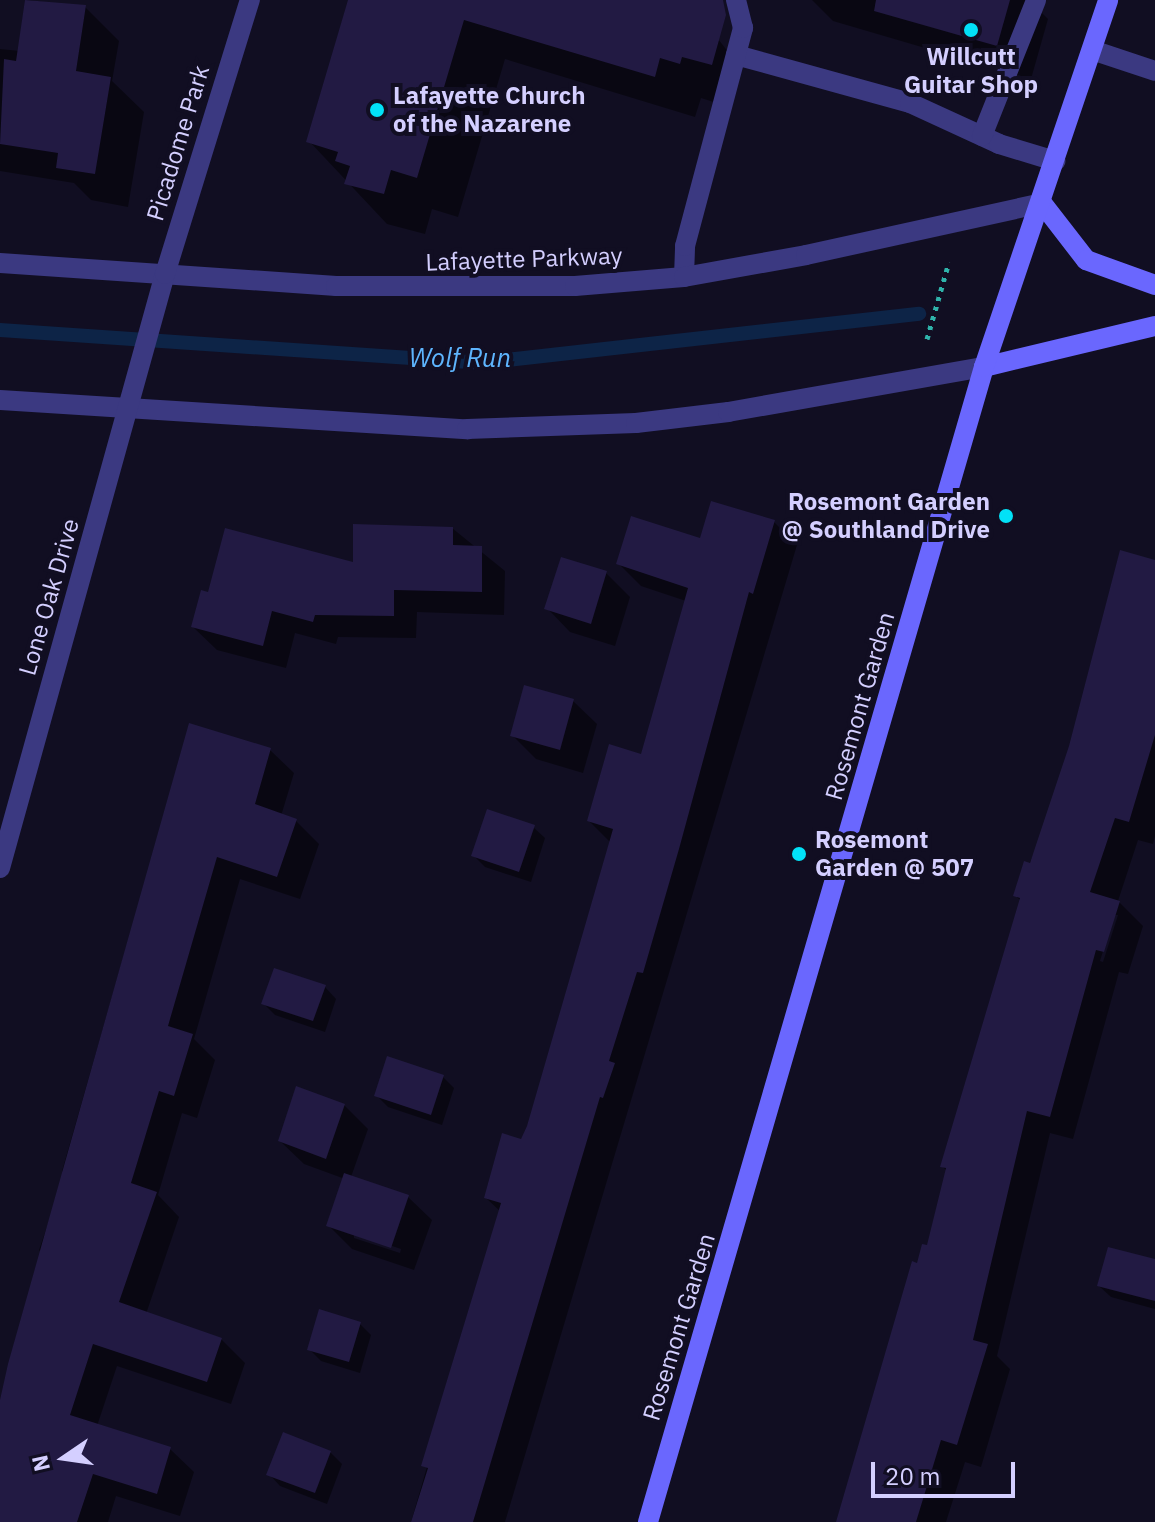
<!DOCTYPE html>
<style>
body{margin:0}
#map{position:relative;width:1155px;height:1522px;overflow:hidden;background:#110e22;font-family:"IBM Plex Sans",sans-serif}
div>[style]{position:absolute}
.shadow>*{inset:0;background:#0007}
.stream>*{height:14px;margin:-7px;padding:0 7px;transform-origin:7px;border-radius:7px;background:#0d2447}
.building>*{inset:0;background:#221a43}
.path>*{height:5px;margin-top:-2.5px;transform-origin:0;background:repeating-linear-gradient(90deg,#2fb3aa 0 4px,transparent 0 10px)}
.lane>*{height:20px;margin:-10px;padding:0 10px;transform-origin:10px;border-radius:10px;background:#3b3981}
.street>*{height:20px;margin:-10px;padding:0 10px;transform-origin:10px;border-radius:10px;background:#3b3981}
.secondary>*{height:20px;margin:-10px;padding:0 10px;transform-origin:10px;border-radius:10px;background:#6a67fe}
.dots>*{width:22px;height:22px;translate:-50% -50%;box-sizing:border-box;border:4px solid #110e22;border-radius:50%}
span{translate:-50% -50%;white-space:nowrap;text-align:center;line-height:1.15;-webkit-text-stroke:8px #110e22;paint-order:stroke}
.poi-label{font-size:24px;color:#d4cfff;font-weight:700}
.left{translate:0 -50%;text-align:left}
.right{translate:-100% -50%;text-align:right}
.street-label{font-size:24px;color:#d4cfff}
.water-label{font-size:26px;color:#5eb5fe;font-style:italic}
.north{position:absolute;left:24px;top:1418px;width:80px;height:80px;-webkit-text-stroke:6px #110e22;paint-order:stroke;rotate:257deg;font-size:22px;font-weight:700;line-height:32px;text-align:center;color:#d4cfff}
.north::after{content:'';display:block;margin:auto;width:28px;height:36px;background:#d4cfff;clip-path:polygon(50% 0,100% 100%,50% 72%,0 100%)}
.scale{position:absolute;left:871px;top:1462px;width:144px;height:36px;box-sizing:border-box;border:4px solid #d4cfff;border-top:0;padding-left:10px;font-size:24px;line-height:28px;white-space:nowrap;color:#d4cfff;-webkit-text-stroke:6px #110e22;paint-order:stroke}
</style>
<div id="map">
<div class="shadow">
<div style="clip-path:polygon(27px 0,85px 7px,119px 41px,112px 81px,144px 112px,128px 207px,91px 200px,74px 183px,0 171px,0 49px,20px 51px)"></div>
<div style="clip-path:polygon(351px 0,688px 0,732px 57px,720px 104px,701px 98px,695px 117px,505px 59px,458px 217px,432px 209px,425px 234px,387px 224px,309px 141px)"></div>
<div style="clip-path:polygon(812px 0,1029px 0,1048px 19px,1031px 79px,833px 21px)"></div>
<div style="clip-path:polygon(774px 522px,797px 545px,505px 1522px,411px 1522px,501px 1212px,486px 1198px,529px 1126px,611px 843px,589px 821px,643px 756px,686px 601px,641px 586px,618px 563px)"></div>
<div style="clip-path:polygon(452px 528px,505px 571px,504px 615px,417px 612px,416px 638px,338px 637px,336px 644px,295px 633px,286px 668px,217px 650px,193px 627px,210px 594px,355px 564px)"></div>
<div style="clip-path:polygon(evenodd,1155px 562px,1155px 836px,1153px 844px,1138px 840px,1118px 901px,1143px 926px,1128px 974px,1119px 972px,1073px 1139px,1050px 1133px,997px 1356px,1010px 1369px,981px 1467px,965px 1462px,946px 1522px,838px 1522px,928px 1247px,947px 1171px,942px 1166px,1021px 901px,1016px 896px,1155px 562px,1114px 915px,1118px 915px,1103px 962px,1100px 961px,1114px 915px)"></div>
<div style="clip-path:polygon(606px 573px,630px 597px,615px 646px,570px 632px,547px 608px)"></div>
<div style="clip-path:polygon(573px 701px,597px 724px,583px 773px,536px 759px,512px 735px)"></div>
<div style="clip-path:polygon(190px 725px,270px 750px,294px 773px,281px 816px,296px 821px,319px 844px,300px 899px,240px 879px,194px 1039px,215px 1060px,197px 1118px,182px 1113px,158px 1195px,179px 1217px,146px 1314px,221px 1339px,245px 1363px,231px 1404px,117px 1366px,97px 1426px,170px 1449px,194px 1472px,180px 1516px,116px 1496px,108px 1522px,0 1522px,0 1425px,43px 1254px,39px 1250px,65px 1174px,62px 1171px)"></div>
<div style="clip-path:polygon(533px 827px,545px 838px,531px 882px,485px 867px,473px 855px)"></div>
<div style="clip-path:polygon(325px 987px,336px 999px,325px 1032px,275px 1015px,263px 1003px)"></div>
<div style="clip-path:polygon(443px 1077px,454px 1088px,442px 1125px,388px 1107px,376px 1095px)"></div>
<div style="clip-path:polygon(evenodd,344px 1105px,368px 1129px,351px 1177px,408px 1197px,432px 1220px,414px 1270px,352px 1249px,328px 1225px,345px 1179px,304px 1164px,280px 1141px,344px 1105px,354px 1233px,401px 1249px,400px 1253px,354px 1238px,354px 1233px)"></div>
<div style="clip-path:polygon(1155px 1261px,1155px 1309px,1111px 1297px,1099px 1286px)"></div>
<div style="clip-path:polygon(360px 1324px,371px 1335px,360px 1373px,321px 1361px,309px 1349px)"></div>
<div style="clip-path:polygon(330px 1452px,342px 1464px,327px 1504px,280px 1486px,269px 1474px)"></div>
</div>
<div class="stream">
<div style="left:0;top:330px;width:481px;rotate:3.9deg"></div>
<div style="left:480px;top:363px;width:442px;rotate:-6.4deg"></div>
</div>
<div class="building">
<div style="clip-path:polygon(25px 0,86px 5px,76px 71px,111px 77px,95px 174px,56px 168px,58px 153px,0 144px,4px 59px,16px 61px)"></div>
<div style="clip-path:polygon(348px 0,723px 0,726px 15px,712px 65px,682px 57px,680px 64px,660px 58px,655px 77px,464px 20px,417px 178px,391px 170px,384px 194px,344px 184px,350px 166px,335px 161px,338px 152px,306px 142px)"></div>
<div style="clip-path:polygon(876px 0,1010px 0,997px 46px,874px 11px)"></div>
<div style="clip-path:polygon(711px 501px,775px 520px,753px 594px,749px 592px,679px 849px,643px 973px,637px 972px,609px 1061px,615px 1063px,603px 1098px,600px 1097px,473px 1522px,411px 1522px,428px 1468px,421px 1466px,501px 1203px,484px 1198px,502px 1133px,521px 1139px,527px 1126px,613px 829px,587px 821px,609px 744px,641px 754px,688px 588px,616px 564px,631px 516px,700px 538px)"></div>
<div style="clip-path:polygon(353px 524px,453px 527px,453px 545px,482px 546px,482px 592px,394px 590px,394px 616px,315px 615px,313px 622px,272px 611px,263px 646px,191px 627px,201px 590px,208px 592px,225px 528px,353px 562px)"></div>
<div style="clip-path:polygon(1120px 550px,1155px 560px,1155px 735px,1129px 822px,1115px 818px,1090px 892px,1120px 901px,1104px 952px,1096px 950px,1050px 1117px,1027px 1111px,973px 1340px,988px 1344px,957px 1445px,941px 1440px,916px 1522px,836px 1522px,912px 1261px,917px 1263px,922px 1244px,927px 1245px,946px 1168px,940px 1167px,1020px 898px,1013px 896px,1024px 861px,1030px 863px,1069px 746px)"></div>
<div style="clip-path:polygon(561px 557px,607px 571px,591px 624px,544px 609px)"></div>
<div style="clip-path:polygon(524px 685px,574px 699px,560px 750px,510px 736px)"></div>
<div style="clip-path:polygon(189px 723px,271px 748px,255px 804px,297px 819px,277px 877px,217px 857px,168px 1026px,193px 1034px,174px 1096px,159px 1091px,131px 1183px,157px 1192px,119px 1302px,222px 1338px,207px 1382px,93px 1344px,70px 1415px,171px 1447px,157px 1494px,93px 1474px,77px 1522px,0 1522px,0 1400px,8px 1364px)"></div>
<div style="clip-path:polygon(487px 809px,535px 825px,519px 872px,471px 856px)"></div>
<div style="clip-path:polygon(274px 968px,326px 985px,313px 1021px,261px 1004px)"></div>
<div style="clip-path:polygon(387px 1056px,444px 1075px,431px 1115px,374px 1096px)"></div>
<div style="clip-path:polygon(296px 1086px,345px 1104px,326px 1159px,278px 1141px)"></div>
<div style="clip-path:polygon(344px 1173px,409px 1195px,391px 1248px,326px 1226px)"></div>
<div style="clip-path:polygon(1108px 1247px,1155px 1259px,1155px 1301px,1097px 1286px)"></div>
<div style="clip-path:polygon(319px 1309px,361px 1322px,349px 1362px,307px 1350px)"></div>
<div style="clip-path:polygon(283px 1432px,331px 1451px,315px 1493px,266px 1475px)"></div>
</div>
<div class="path">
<div style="left:927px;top:339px;width:80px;rotate:-74.1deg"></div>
</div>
<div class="lane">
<div style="left:1092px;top:50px;width:66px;rotate:18.4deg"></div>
<div style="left:736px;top:55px;width:180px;rotate:15.4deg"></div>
<div style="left:910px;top:103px;width:98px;rotate:24.7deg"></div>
<div style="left:999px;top:144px;width:59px;rotate:16.9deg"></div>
<div style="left:982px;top:136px;width:146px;rotate:-68.3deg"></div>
<div style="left:684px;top:277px;width:31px;rotate:-88deg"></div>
<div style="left:685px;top:246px;width:226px;rotate:-75.1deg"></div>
<div style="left:743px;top:28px;width:29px;rotate:-104deg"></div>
</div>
<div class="street">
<div style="left:0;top:263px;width:337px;rotate:3.9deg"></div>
<div style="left:336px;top:286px;width:239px"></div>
<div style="left:575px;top:286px;width:109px;rotate:-4.7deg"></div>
<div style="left:684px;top:277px;width:124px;rotate:-10.2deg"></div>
<div style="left:806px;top:255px;width:242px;rotate:-12.4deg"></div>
<div style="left:0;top:400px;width:468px;rotate:3.6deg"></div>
<div style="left:467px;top:429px;width:169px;rotate:-2deg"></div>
<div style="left:636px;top:423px;width:93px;rotate:-6.8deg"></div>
<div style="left:728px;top:412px;width:260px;rotate:-10deg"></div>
<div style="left:0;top:868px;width:616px;rotate:-74.48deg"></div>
<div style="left:165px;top:274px;width:287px;rotate:-72.8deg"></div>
</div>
<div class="secondary">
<div style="left:1042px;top:203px;width:72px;rotate:52.3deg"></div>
<div style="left:1086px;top:260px;width:73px;rotate:19.9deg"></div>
<div style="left:984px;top:367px;width:176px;rotate:-13.5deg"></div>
<div style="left:648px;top:1522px;width:1203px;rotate:-73.78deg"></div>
<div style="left:984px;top:367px;width:387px;rotate:-71.3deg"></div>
</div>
<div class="dots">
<div style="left:971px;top:30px;background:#02e1f7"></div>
<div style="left:377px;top:110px;background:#02e1f7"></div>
<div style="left:1006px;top:516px;background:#02e1f7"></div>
<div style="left:799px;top:854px;background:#02e1f7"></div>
</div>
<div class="poi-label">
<span style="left:971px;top:71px">Willcutt<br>Guitar Shop</span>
<span class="left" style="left:393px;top:110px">Lafayette Church<br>of the Nazarene</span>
<span class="right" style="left:990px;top:516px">Rosemont Garden<br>@ Southland Drive</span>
<span class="left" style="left:815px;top:854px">Rosemont<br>Garden @ 507</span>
</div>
<div class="street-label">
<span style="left:178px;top:143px;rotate:-73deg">Picadome Park</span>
<span style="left:524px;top:259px;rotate:-2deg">Lafayette Parkway</span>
<span style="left:49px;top:597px;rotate:-74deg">Lone Oak Drive</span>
<span style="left:860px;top:706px;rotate:-74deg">Rosemont Garden</span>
<span style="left:679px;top:1327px;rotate:-73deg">Rosemont Garden</span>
</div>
<div class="water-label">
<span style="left:460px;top:358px">Wolf Run</span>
</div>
<div class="north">N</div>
<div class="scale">20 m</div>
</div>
